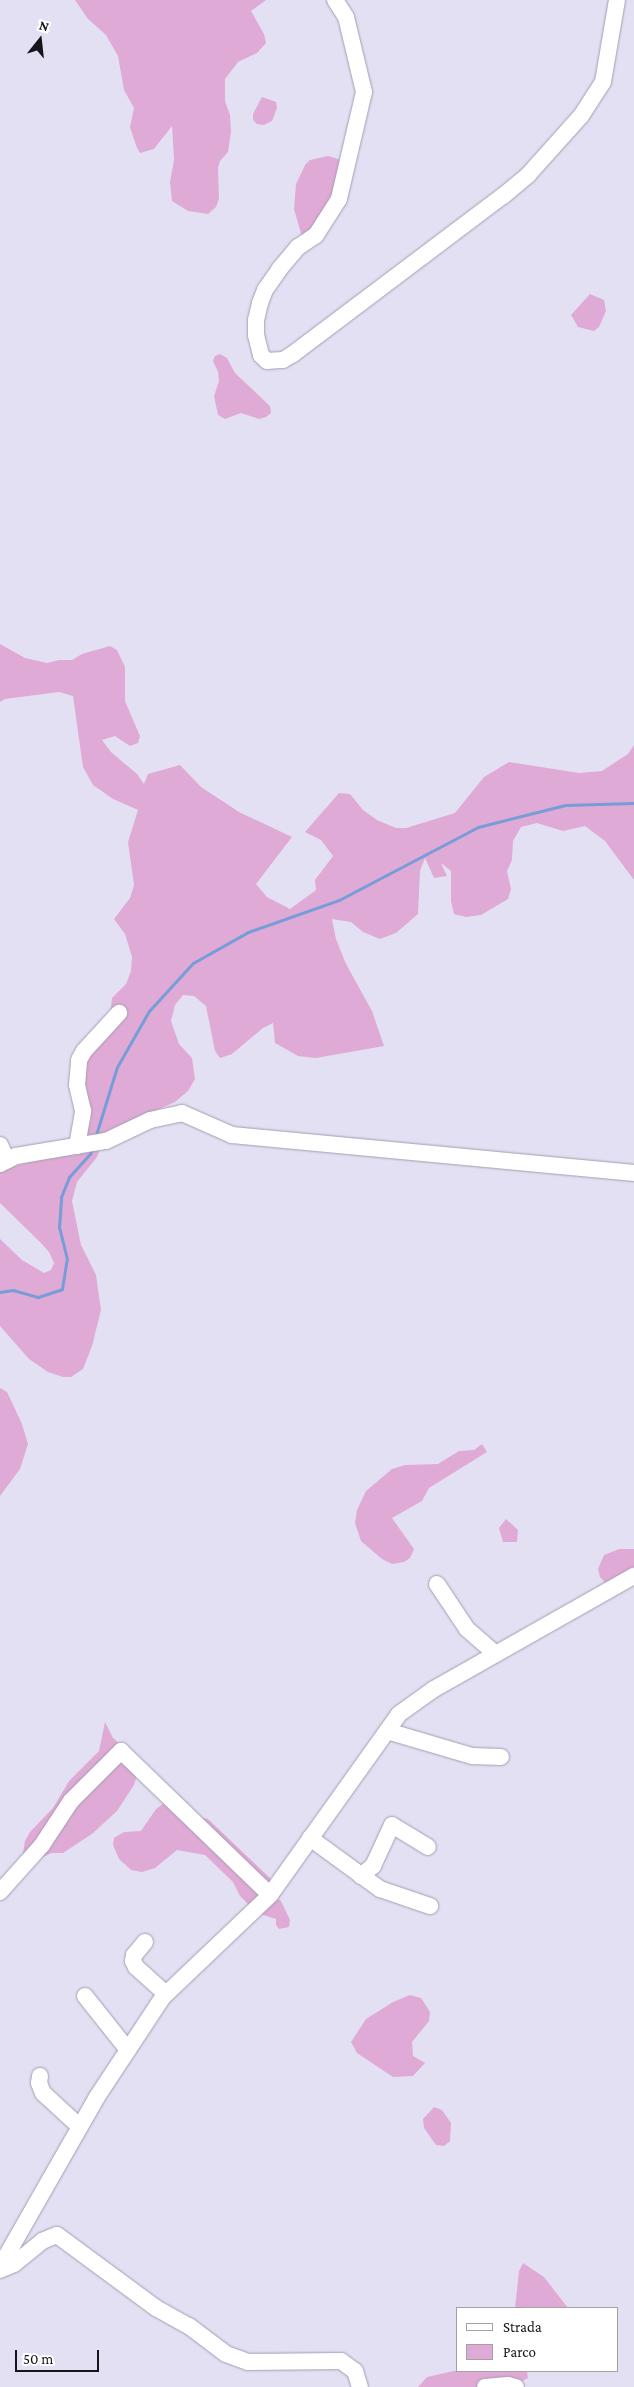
<!DOCTYPE html>
<style>
body{margin:0}
#map{position:relative;width:634px;height:2387px;overflow:hidden;background:#e4e0f4;font-family:"Crimson Pro",serif}
div>[style]{position:absolute}
.green>*{inset:0;background:#e0aad6}
.stream>*{height:3px;margin:-1.5px;padding:0 1.5px;transform-origin:1.5px;border-radius:1.5px;background:#769dd8}
.roads{filter:drop-shadow(0 0 1px #a29eb1) drop-shadow(0 0 1px #a29eb1)}
.minor>*{height:16px;margin:-8px;padding:0 8px;transform-origin:8px;border-radius:8px;background:#fff}
span{translate:-50% -50%;white-space:nowrap;text-align:center;line-height:1.15;-webkit-text-stroke:4.5px #fff;paint-order:stroke}
.legend{position:absolute;left:456px;top:2307px;width:162px;height:65px;box-sizing:border-box;background:#fff;border:1px solid #a2a1a4;margin:0;padding:6px 9px;list-style:none;font-size:15px;color:#16151b}
.legend li{display:flex;align-items:center;gap:10px;height:25px}
.legend b{width:25px;border:1px solid #a2a1a4}
.north{position:absolute;left:15px;top:15px;width:50px;height:50px;-webkit-text-stroke:4px #fff;paint-order:stroke;rotate:16deg;font-size:14px;font-weight:700;line-height:20px;text-align:center;color:#16151b}
.north::after{content:'';display:block;margin:auto;width:18px;height:22px;background:#16151b;clip-path:polygon(50% 0,100% 100%,50% 72%,0 100%)}
.scale{position:absolute;left:15px;top:2350px;width:84px;height:22px;box-sizing:border-box;border:2px solid #16151b;border-top:0;padding-left:6px;font-size:15px;line-height:18px;white-space:nowrap;color:#16151b;-webkit-text-stroke:4px #fff;paint-order:stroke}
</style>
<div id="map">
<div class="green">
<div style="clip-path:polygon(75px 0,266px 0,251px 11px,264px 34px,266px 43px,257px 53px,238px 62px,225px 79px,225px 101px,230px 115px,231px 132px,228px 152px,220px 161px,218px 168px,219px 199px,216px 207px,208px 214px,188px 211px,172px 201px,170px 182px,174px 160px,172px 126px,154px 149px,140px 153px,137px 148px,130px 127px,134px 108px,124px 90px,118px 56px,106px 35px,88px 19px)"></div>
<div style="clip-path:polygon(262px 97px,276px 102px,277px 108px,272px 121px,264px 125px,257px 124px,253px 120px,253px 114px)"></div>
<div style="clip-path:polygon(328px 156px,345px 161px,327px 209px,313px 227px,302px 237px,294px 209px,296px 184px,305px 165px,310px 160px)"></div>
<div style="clip-path:polygon(590px 294px,604px 300px,606px 311px,599px 327px,594px 331px,578px 327px,571px 315px)"></div>
<div style="clip-path:polygon(220px 354px,227px 358px,235px 373px,270px 406px,271px 413px,266px 417px,259px 419px,241px 413px,225px 419px,218px 415px,214px 396px,219px 381px,218px 372px,213px 361px,215px 356px)"></div>
<div style="clip-path:polygon(0 644px,25px 658px,47px 663px,59px 660px,72px 660px,82px 654px,110px 646px,117px 650px,125px 667px,125px 701px,140px 736px,138px 743px,130px 746px,115px 736px,102px 740px,111px 752px,137px 774px,144px 784px,148px 774px,180px 765px,201px 787px,239px 812px,292px 837px,256px 884px,267px 897px,290px 909px,316px 890px,315px 880px,333px 856px,321px 840px,305px 832px,339px 793px,350px 794px,363px 810px,377px 820px,396px 828px,406px 828px,455px 813px,484px 777px,509px 762px,579px 773px,602px 771px,628px 754px,634px 745px,634px 880px,605px 841px,585px 826px,563px 831px,537px 823px,521px 827px,513px 841px,512px 860px,507px 871px,511px 889px,508px 899px,481px 915px,466px 917px,454px 914px,451px 901px,451px 871px,441px 863px,447px 876px,434px 878px,425px 858px,420px 871px,418px 914px,396px 933px,380px 939px,363px 932px,351px 922px,332px 919px,336px 939px,346px 964px,372px 1011px,384px 1046px,316px 1058px,298px 1056px,275px 1043px,273px 1023px,263px 1028px,232px 1054px,220px 1058px,215px 1051px,206px 1006px,194px 996px,183px 995px,175px 1005px,171px 1021px,179px 1044px,192px 1058px,195px 1079px,188px 1091px,175px 1102px,157px 1110px,141px 1121px,115px 1132px,75px 1137px,88px 1129px,91px 1118px,83px 1092px,85px 1060px,110px 1016px,112px 998px,126px 984px,131px 971px,132px 957px,125px 934px,114px 919px,130px 898px,134px 885px,128px 842px,138px 810px,113px 799px,93px 785px,83px 767px,73px 696px,59px 692px,5px 699px,0 702px)"></div>
<div style="clip-path:polygon(102px 1143px,97px 1157px,77px 1182px,72px 1201px,81px 1245px,96px 1275px,101px 1310px,92px 1346px,83px 1369px,71px 1377px,63px 1377px,48px 1372px,29px 1359px,0 1326px,0 1239px,22px 1260px,44px 1273px,51px 1270px,54px 1263px,49px 1252px,41px 1243px,0 1203px,0 1170px)"></div>
<div style="clip-path:polygon(0 1388px,7px 1392px,22px 1424px,28px 1444px,20px 1469px,0 1496px)"></div>
<div style="clip-path:polygon(482px 1444px,487px 1452px,429px 1488px,422px 1501px,392px 1518px,414px 1549px,410px 1558px,404px 1562px,392px 1564px,382px 1559px,361px 1541px,355px 1523px,357px 1510px,366px 1491px,392px 1469px,405px 1465px,438px 1464px,459px 1451px,474px 1450px)"></div>
<div style="clip-path:polygon(506px 1519px,518px 1530px,517px 1542px,503px 1542px,499px 1528px)"></div>
<div style="clip-path:polygon(619px 1549px,634px 1549px,634px 1570px,608px 1586px,600px 1577px,598px 1569px,604px 1555px)"></div>
<div style="clip-path:polygon(105px 1722px,113px 1738px,130px 1753px,137px 1775px,134px 1785px,117px 1811px,92px 1834px,63px 1853px,52px 1853px,31px 1862px,23px 1853px,25px 1841px,30px 1832px,53px 1808px,69px 1781px,99px 1751px)"></div>
<div style="clip-path:polygon(164px 1803px,193px 1816px,208px 1819px,270px 1878px,274px 1895px,281px 1901px,290px 1920px,289px 1927px,279px 1929px,276px 1925px,276px 1919px,257px 1913px,240px 1896px,233px 1882px,205px 1855px,177px 1850px,155px 1868px,142px 1872px,131px 1870px,119px 1859px,113px 1845px,114px 1838px,124px 1832px,141px 1831px,156px 1809px)"></div>
<div style="clip-path:polygon(410px 1995px,421px 1998px,430px 2012px,429px 2021px,412px 2042px,413px 2056px,425px 2063px,413px 2076px,393px 2077px,357px 2053px,351px 2042px,366px 2019px,393px 2002px)"></div>
<div style="clip-path:polygon(434px 2107px,442px 2110px,451px 2123px,450px 2141px,444px 2146px,436px 2145px,424px 2128px,423px 2119px)"></div>
<div style="clip-path:polygon(523px 2263px,544px 2277px,568px 2308px,515px 2308px,519px 2271px)"></div>
<div style="clip-path:polygon(458px 2370px,527px 2371px,528px 2378px,512px 2387px,418px 2387px,427px 2377px)"></div>
</div>
<div class="stream">
<div style="left:95px;top:1138px;width:74px;rotate:-72.8deg"></div>
<div style="left:117px;top:1067px;width:64px;rotate:-60.3deg"></div>
<div style="left:149px;top:1011px;width:65px;rotate:-47.5deg"></div>
<div style="left:193px;top:963px;width:63px;rotate:-29.4deg"></div>
<div style="left:248px;top:932px;width:96px;rotate:-19.4deg"></div>
<div style="left:339px;top:900px;width:157px;rotate:-27.7deg"></div>
<div style="left:478px;top:827px;width:90px;rotate:-14.2deg"></div>
<div style="left:565px;top:805px;width:69px;rotate:-1.7deg"></div>
<div style="left:0;top:1292px;width:13px;rotate:-9deg"></div>
<div style="left:13px;top:1290px;width:26px;rotate:16deg"></div>
<div style="left:38px;top:1297px;width:25px;rotate:-18deg"></div>
<div style="left:62px;top:1289px;width:30px;rotate:-81deg"></div>
<div style="left:67px;top:1259px;width:32px;rotate:-104deg"></div>
<div style="left:59px;top:1228px;width:31px;rotate:-86deg"></div>
<div style="left:61px;top:1197px;width:22px;rotate:-68deg"></div>
<div style="left:69px;top:1177px;width:31px;rotate:-48deg"></div>
<div style="left:90px;top:1154px;width:5px;rotate:-68deg"></div>
</div>
<div class="roads">
<div class="minor">
<div style="left:335px;top:0;width:20px;rotate:57deg"></div>
<div style="left:346px;top:17px;width:77px;rotate:76.5deg"></div>
<div style="left:364px;top:92px;width:110px;rotate:103.2deg"></div>
<div style="left:339px;top:199px;width:43px;rotate:122.6deg"></div>
<div style="left:316px;top:235px;width:22px;rotate:146deg"></div>
<div style="left:298px;top:247px;width:30px;rotate:130deg"></div>
<div style="left:279px;top:270px;width:24px;rotate:125deg"></div>
<div style="left:265px;top:290px;width:14px;rotate:111deg"></div>
<div style="left:260px;top:303px;width:17px;rotate:103deg"></div>
<div style="left:256px;top:320px;width:15px;rotate:90deg"></div>
<div style="left:256px;top:335px;width:21px;rotate:76deg"></div>
<div style="left:261px;top:355px;width:8px;rotate:45deg"></div>
<div style="left:267px;top:361px;width:16px;rotate:-4deg"></div>
<div style="left:283px;top:360px;width:12px;rotate:-31deg"></div>
<div style="left:293px;top:354px;width:263px;rotate:-37deg"></div>
<div style="left:503px;top:196px;width:33px;rotate:-40deg"></div>
<div style="left:528px;top:175px;width:79px;rotate:-48.1deg"></div>
<div style="left:581px;top:116px;width:40px;rotate:-57.1deg"></div>
<div style="left:603px;top:82px;width:83px;rotate:-80.3deg"></div>
<div style="left:0;top:1145px;width:17px;rotate:65deg"></div>
<div style="left:77px;top:1146px;width:36px;rotate:-80deg"></div>
<div style="left:83px;top:1111px;width:27px;rotate:-103deg"></div>
<div style="left:77px;top:1085px;width:25px;rotate:-85deg"></div>
<div style="left:79px;top:1060px;width:10px;rotate:-61deg"></div>
<div style="left:84px;top:1051px;width:52px;rotate:-47.4deg"></div>
<div style="left:0;top:1164px;width:18px;rotate:-27deg"></div>
<div style="left:16px;top:1156px;width:91px;rotate:-9.5deg"></div>
<div style="left:106px;top:1141px;width:49px;rotate:-25.5deg"></div>
<div style="left:150px;top:1120px;width:33px;rotate:-12deg"></div>
<div style="left:182px;top:1113px;width:55px;rotate:23.7deg"></div>
<div style="left:232px;top:1135px;width:404px;rotate:5.4deg"></div>
<div style="left:437px;top:1584px;width:54px;rotate:56.3deg"></div>
<div style="left:467px;top:1629px;width:38px;rotate:41deg"></div>
<div style="left:387px;top:1731px;width:89px;rotate:16.4deg"></div>
<div style="left:472px;top:1756px;width:29px;rotate:2deg"></div>
<div style="left:310px;top:1838px;width:87px;rotate:36.1deg"></div>
<div style="left:380px;top:1889px;width:53px;rotate:18.8deg"></div>
<div style="left:361px;top:1876px;width:16px;rotate:-40deg"></div>
<div style="left:373px;top:1866px;width:45px;rotate:-65.1deg"></div>
<div style="left:392px;top:1825px;width:42px;rotate:31.4deg"></div>
<div style="left:0;top:1892px;width:63px;rotate:-48.2deg"></div>
<div style="left:42px;top:1845px;width:53px;rotate:-56.6deg"></div>
<div style="left:71px;top:1801px;width:71px;rotate:-45deg"></div>
<div style="left:121px;top:1751px;width:207px;rotate:44deg"></div>
<div style="left:145px;top:1942px;width:17px;rotate:130deg"></div>
<div style="left:134px;top:1955px;width:6px;rotate:99deg"></div>
<div style="left:133px;top:1961px;width:7px;rotate:63deg"></div>
<div style="left:136px;top:1967px;width:40px;rotate:42deg"></div>
<div style="left:85px;top:1996px;width:69px;rotate:51.5deg"></div>
<div style="left:40px;top:2076px;width:7px;rotate:98deg"></div>
<div style="left:39px;top:2083px;width:11px;rotate:68deg"></div>
<div style="left:43px;top:2093px;width:50px;rotate:42.6deg"></div>
<div style="left:0;top:2267px;width:196px;rotate:-60.3deg"></div>
<div style="left:97px;top:2097px;width:120px;rotate:-56.6deg"></div>
<div style="left:163px;top:1997px;width:148px;rotate:-43.6deg"></div>
<div style="left:270px;top:1895px;width:222px;rotate:-54.5deg"></div>
<div style="left:399px;top:1714px;width:43px;rotate:-35.5deg"></div>
<div style="left:434px;top:1689px;width:230px;rotate:-29.5deg"></div>
<div style="left:0;top:2270px;width:15px;rotate:-23deg"></div>
<div style="left:14px;top:2264px;width:36px;rotate:-39deg"></div>
<div style="left:42px;top:2241px;width:16px;rotate:-22deg"></div>
<div style="left:57px;top:2235px;width:123px;rotate:36.4deg"></div>
<div style="left:156px;top:2308px;width:38px;rotate:29deg"></div>
<div style="left:189px;top:2326px;width:46px;rotate:37.1deg"></div>
<div style="left:226px;top:2354px;width:23px;rotate:20deg"></div>
<div style="left:248px;top:2362px;width:93px;rotate:-0.6deg"></div>
<div style="left:341px;top:2361px;width:17px;rotate:36deg"></div>
<div style="left:355px;top:2371px;width:17px;rotate:73deg"></div>
<div style="left:485px;top:2387px;width:23px;rotate:-5deg"></div>
<div style="left:508px;top:2385px;width:8px;rotate:14deg"></div>
</div>
</div>
<ul class="legend">
<li><b style="height:6px;background:#fff"></b>Strada</li>
<li><b style="height:14px;background:#e0aad6"></b>Parco</li>
</ul>
<div class="north">N</div>
<div class="scale">50 m</div>
</div>
